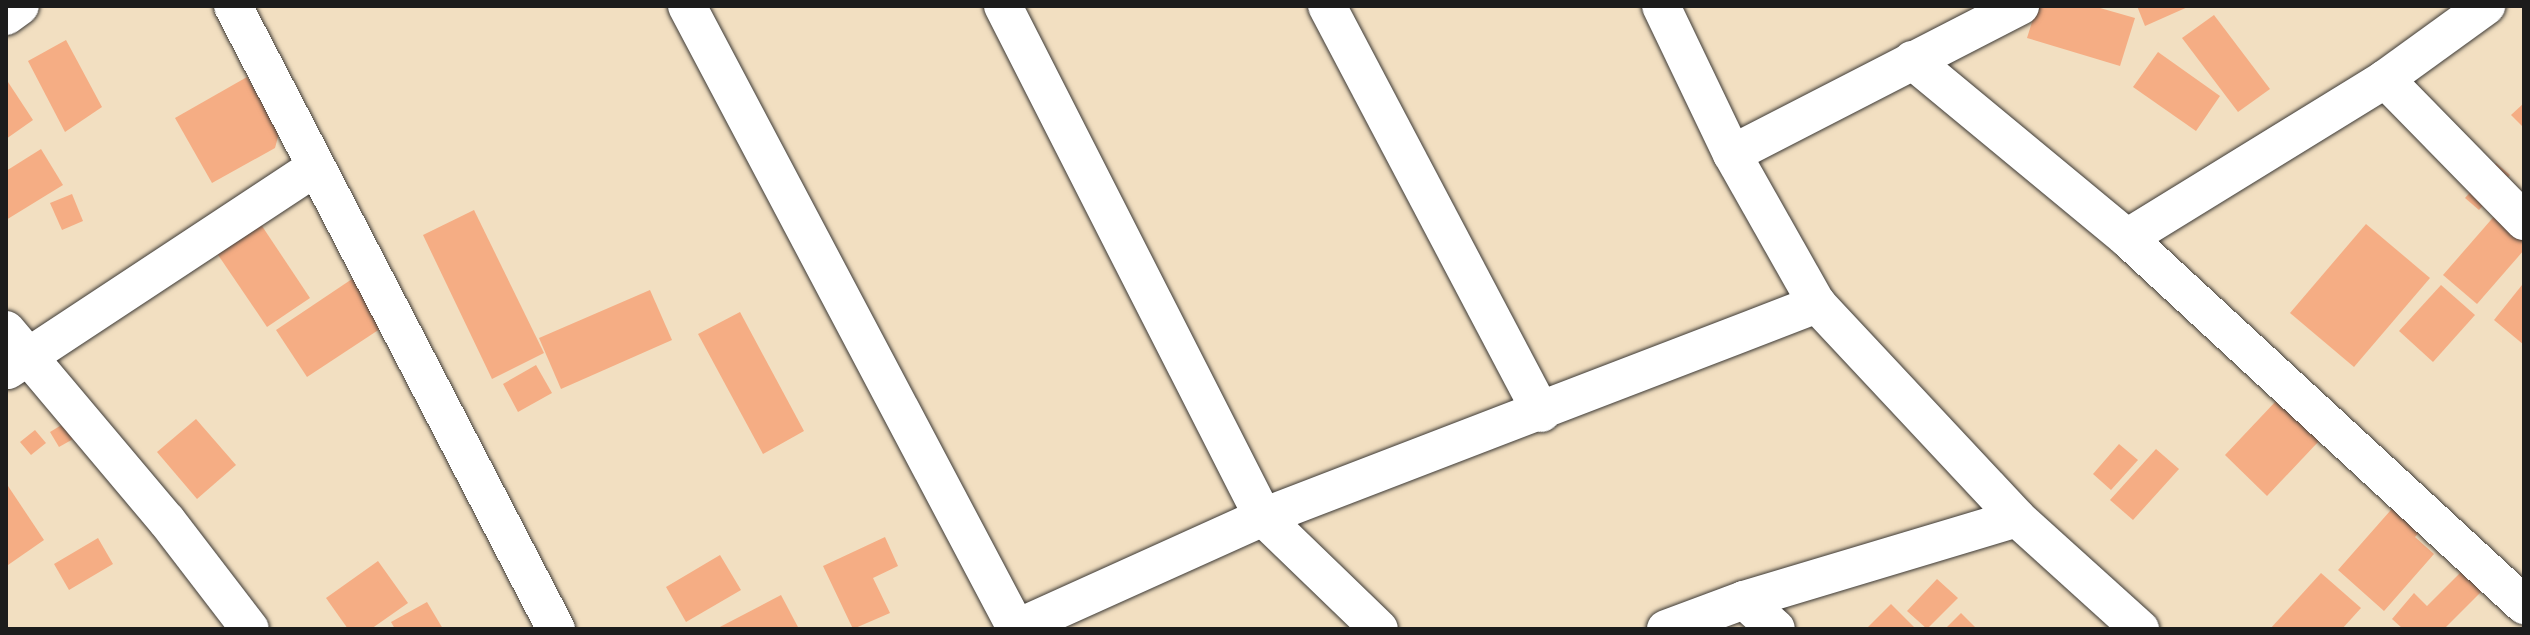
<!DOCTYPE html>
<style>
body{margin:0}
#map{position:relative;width:2530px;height:635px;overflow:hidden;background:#f2dfc1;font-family:Pangolin,sans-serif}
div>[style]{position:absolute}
.building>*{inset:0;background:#f5ad84}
.roads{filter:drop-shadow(0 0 2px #3c3935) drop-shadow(0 0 2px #3c3935)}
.minor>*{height:38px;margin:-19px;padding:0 19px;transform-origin:19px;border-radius:19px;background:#fff}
span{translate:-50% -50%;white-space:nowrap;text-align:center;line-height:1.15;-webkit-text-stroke:7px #fbf7ec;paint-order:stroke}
.frame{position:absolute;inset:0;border:8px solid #1c1c1c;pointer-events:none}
</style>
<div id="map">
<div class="building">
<div style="clip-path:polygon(2037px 6px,2093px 6px,2135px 18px,2120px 66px,2027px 38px)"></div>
<div style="clip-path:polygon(2137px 6px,2190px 6px,2145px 26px)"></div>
<div style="clip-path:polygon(2214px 15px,2270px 89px,2238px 112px,2182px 38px)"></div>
<div style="clip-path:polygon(66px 40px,102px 107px,65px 132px,28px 61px)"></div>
<div style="clip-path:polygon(2158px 52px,2220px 96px,2196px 131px,2133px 87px)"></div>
<div style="clip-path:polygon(247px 77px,279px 133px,275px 148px,212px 183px,175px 118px)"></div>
<div style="clip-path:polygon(6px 79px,33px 120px,6px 139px)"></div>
<div style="clip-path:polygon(2524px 103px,2524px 128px,2511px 115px)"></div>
<div style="clip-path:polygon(41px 149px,63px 185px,6px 220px,6px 171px)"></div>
<div style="clip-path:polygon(2496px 163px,2510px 175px,2479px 210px,2465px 198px)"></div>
<div style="clip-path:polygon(2517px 190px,2524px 196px,2524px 250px,2477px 304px,2443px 275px)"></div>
<div style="clip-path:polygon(72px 194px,83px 221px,62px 230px,50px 203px)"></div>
<div style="clip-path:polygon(474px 210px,544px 353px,492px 379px,423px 235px)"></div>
<div style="clip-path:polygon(256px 217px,310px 298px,267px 327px,212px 246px)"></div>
<div style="clip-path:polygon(2366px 224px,2430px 278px,2354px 367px,2290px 313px)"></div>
<div style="clip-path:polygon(358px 275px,389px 323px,307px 377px,276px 330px)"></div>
<div style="clip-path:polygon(2441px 285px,2475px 315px,2433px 362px,2399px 331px)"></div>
<div style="clip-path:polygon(2522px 285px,2524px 287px,2524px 345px,2494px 320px)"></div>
<div style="clip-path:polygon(650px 290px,672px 340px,561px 389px,539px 338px)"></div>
<div style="clip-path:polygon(740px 312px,804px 431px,763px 454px,698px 334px)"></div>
<div style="clip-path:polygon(536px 365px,552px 393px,518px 412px,503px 384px)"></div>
<div style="clip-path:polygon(2276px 401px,2319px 441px,2267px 496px,2225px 455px)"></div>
<div style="clip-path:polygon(73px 418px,82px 434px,59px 447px,50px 432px)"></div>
<div style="clip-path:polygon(196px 419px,236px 465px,197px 499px,157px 452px)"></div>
<div style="clip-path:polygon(35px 430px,46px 443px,31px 455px,20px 442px)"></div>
<div style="clip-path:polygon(2119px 444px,2138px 460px,2111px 490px,2093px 474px)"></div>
<div style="clip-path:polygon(2156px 449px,2179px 469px,2133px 520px,2110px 500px)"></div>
<div style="clip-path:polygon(6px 483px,44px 540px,8px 565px,6px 562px)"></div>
<div style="clip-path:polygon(2412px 486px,2439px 510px,2415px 537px,2434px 554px,2384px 611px,2338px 570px)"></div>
<div style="clip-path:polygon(885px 537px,898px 566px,873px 578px,890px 613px,853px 629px,823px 566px)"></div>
<div style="clip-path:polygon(98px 538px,113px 564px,69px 590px,54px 564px)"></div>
<div style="clip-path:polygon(2486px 547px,2506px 567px,2444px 629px,2403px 629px,2392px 619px,2414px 593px,2427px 606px)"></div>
<div style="clip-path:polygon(720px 555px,741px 590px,686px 622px,666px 587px)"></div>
<div style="clip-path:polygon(378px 561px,408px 603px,371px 629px,348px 629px,326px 598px)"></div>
<div style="clip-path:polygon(2321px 573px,2361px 608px,2342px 629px,2270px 629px)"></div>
<div style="clip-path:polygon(1937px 579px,1958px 598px,1927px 629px,1907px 611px)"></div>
<div style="clip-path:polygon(781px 595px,799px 629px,716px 629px)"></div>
<div style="clip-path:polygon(427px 602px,443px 629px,395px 629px,391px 622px)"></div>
<div style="clip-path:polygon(1891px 604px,1916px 629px,1866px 629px)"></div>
<div style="clip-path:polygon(1961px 613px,1977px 629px,1945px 629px)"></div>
</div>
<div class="roads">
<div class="minor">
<div style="left:233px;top:6px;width:702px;rotate:62.6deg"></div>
<div style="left:687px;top:6px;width:704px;rotate:62.12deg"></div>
<div style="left:1003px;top:6px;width:573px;rotate:63.03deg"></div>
<div style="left:1263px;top:517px;width:161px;rotate:44deg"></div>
<div style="left:1327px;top:6px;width:460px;rotate:62.2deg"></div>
<div style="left:1661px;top:6px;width:164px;rotate:64.4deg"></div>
<div style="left:1732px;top:154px;width:172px;rotate:60.5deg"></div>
<div style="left:1817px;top:304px;width:293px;rotate:46.9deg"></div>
<div style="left:2017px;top:518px;width:166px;rotate:42.1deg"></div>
<div style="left:6px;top:16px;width:17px;rotate:-36deg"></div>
<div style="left:1912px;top:60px;width:279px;rotate:39.6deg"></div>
<div style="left:2127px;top:238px;width:541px;rotate:42.75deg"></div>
<div style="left:2385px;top:79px;width:199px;rotate:45.6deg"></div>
<div style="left:1732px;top:154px;width:324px;rotate:-27.2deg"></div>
<div style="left:2127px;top:238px;width:303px;rotate:-31.6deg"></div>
<div style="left:2385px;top:79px;width:125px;rotate:-35.9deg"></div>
<div style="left:6px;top:330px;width:250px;rotate:49.9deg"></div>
<div style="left:167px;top:521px;width:136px;rotate:52.5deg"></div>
<div style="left:8px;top:370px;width:369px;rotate:-33.4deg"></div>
<div style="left:1744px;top:600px;width:43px;rotate:42.2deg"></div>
<div style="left:1015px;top:629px;width:272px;rotate:-24.3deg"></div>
<div style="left:1263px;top:517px;width:594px;rotate:-21.03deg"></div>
<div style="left:1666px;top:629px;width:83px;rotate:-20.4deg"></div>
<div style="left:1744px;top:600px;width:285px;rotate:-16.7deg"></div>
</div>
</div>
<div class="frame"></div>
</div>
